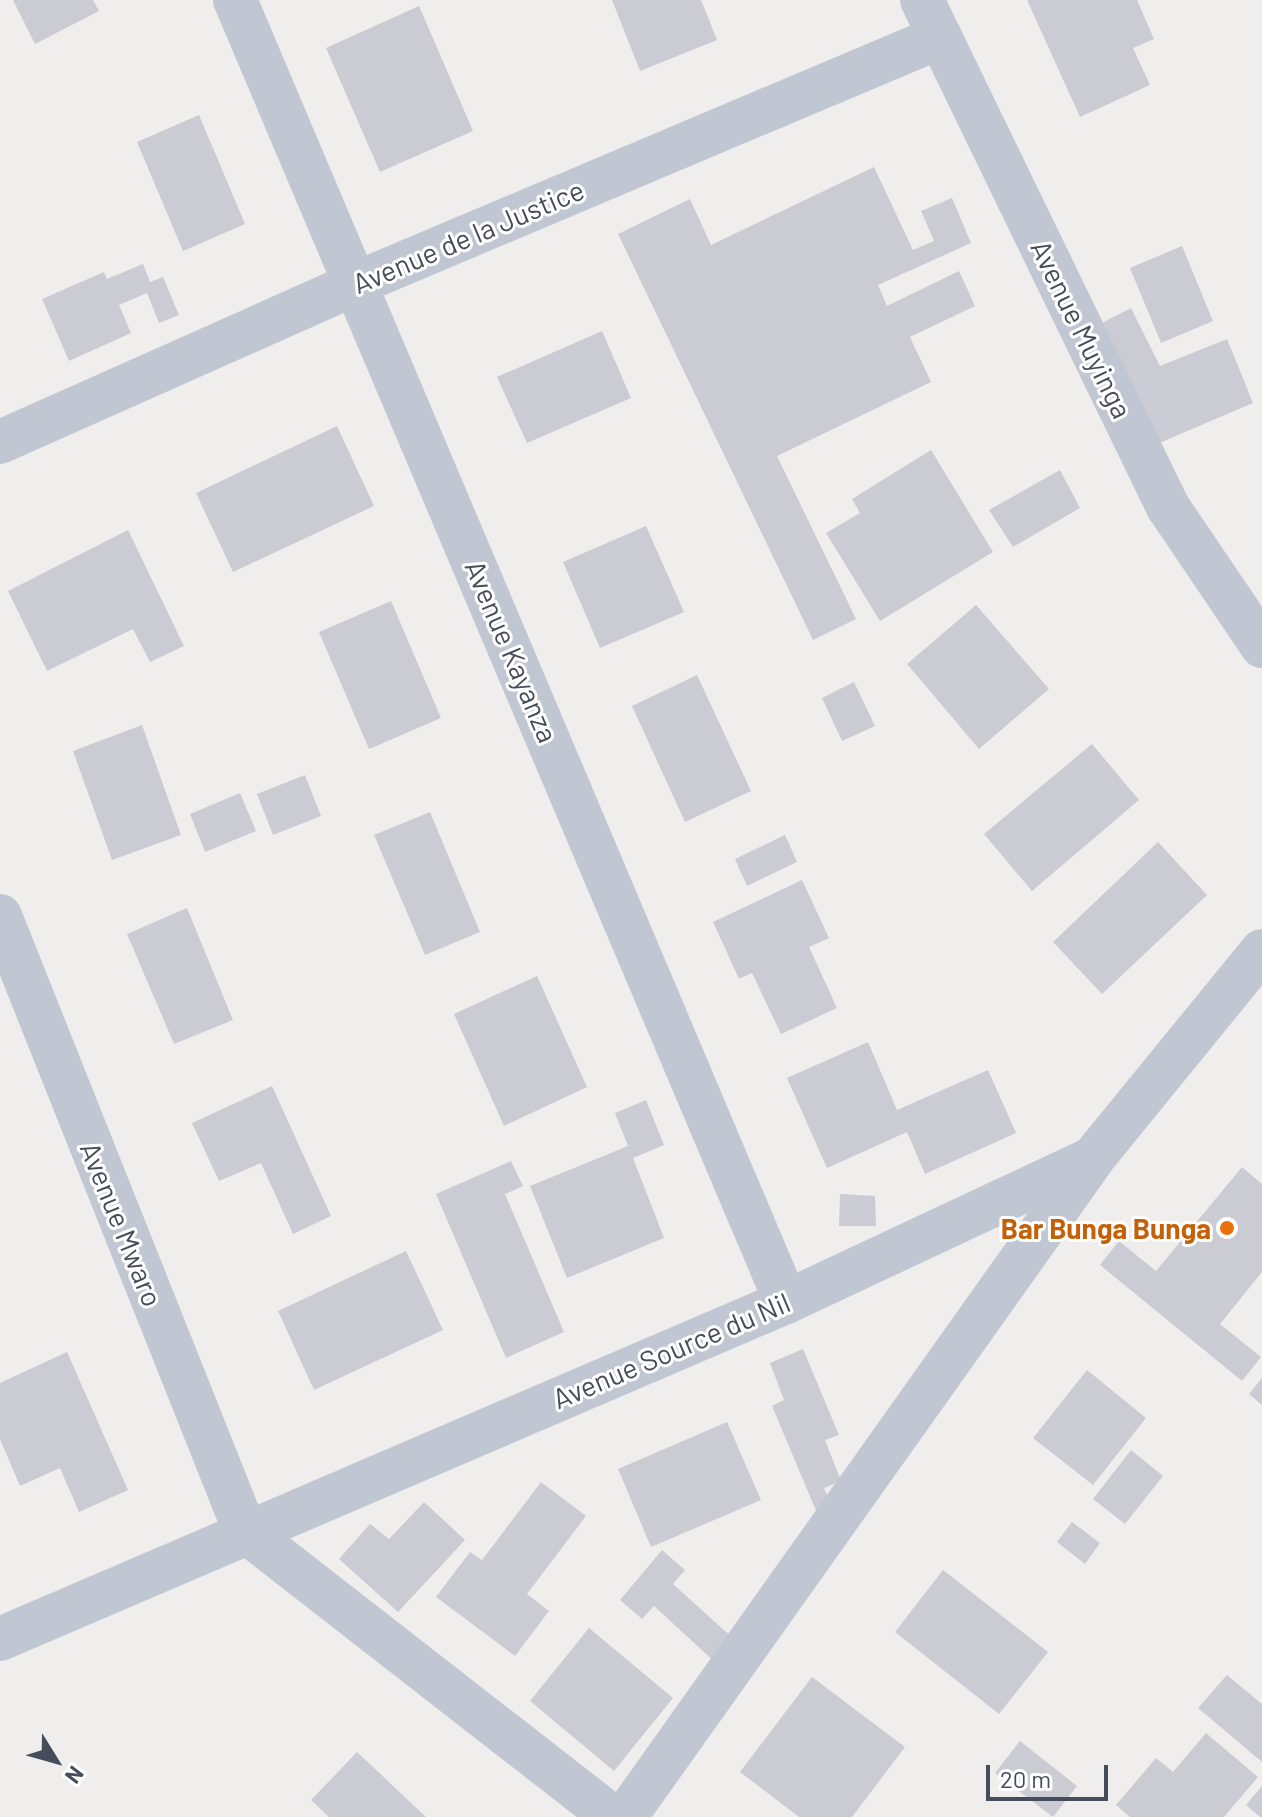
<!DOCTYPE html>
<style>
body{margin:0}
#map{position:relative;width:1262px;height:1817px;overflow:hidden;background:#f0eeed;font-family:Barlow,sans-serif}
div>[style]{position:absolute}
.building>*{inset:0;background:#cacbd3}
.minor>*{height:44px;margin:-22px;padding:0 22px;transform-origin:22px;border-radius:22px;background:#c1c7d2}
.dots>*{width:22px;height:22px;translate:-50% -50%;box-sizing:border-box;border:4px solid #fff;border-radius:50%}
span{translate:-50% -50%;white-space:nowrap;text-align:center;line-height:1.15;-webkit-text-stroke:6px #fff;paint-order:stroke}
.street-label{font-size:28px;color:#464d5a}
.food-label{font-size:28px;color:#c56008;font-weight:700}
.right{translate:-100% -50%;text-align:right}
.north{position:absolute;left:16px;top:1721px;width:80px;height:80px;-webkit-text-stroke:6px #fff;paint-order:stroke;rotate:127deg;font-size:22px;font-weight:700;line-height:32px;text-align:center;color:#464d5a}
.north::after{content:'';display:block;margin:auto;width:28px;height:36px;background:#464d5a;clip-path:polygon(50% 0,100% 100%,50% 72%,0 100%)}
.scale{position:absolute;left:986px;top:1765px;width:122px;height:36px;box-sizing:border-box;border:4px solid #464d5a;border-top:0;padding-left:10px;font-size:24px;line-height:28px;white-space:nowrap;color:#464d5a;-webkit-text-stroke:6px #fff;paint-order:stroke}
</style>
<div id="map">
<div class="building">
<div style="clip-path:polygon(13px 0,93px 0,99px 11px,35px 44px)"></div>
<div style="clip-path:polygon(612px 0,701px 0,717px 40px,640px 71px)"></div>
<div style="clip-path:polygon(1027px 0,1137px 0,1154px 39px,1133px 48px,1150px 85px,1080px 117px)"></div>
<div style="clip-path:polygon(419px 6px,473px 131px,380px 172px,326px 48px)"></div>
<div style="clip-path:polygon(199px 115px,245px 224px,183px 251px,137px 142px)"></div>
<div style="clip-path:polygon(874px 167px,913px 250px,934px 241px,921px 211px,952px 198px,971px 243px,878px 285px,887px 306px,959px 271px,975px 306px,910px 337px,931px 382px,777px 456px,856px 619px,813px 640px,618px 234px,690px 199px,711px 245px)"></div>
<div style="clip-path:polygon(1182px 246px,1213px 321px,1161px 343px,1130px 268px)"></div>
<div style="clip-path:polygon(143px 264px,150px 282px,163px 277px,179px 315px,159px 323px,147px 293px,119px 305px,131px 333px,69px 361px,42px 299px,104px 272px,107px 279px)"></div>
<div style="clip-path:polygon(1131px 308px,1160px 366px,1227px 339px,1253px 403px,1157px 444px,1100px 324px)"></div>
<div style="clip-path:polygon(602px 331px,631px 398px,527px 443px,497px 377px)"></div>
<div style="clip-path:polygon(337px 426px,374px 506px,233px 572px,196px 493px)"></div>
<div style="clip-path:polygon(931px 450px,993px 552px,880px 621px,826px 533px,860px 513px,852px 499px)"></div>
<div style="clip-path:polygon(1060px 470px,1080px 508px,1013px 547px,989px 510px)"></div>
<div style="clip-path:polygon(646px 526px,684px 612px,600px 648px,563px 562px)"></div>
<div style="clip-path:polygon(128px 530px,184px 646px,150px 662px,133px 629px,47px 671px,8px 591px)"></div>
<div style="clip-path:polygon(391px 601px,441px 718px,369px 749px,319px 632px)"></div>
<div style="clip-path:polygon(976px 605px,1049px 689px,979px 749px,907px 664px)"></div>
<div style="clip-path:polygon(697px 675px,751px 791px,685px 822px,632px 706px)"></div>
<div style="clip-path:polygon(854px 682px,875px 726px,842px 741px,822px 698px)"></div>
<div style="clip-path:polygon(142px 725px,181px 835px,112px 860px,73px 751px)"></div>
<div style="clip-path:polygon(1092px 744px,1139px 800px,1032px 891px,984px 834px)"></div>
<div style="clip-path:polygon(305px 775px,321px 816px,273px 835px,257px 794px)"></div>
<div style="clip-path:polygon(240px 793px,256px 831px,205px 852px,190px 814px)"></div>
<div style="clip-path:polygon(430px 812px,480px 932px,425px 955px,374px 835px)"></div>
<div style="clip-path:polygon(785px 835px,797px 862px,747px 886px,735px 859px)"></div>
<div style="clip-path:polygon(1158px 842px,1207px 895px,1102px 994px,1053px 942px)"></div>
<div style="clip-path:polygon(802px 880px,829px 938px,809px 947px,837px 1008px,781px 1034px,752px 973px,739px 979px,713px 922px)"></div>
<div style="clip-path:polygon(187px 908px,233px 1020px,174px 1044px,127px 934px)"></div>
<div style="clip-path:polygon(537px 976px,587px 1087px,504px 1126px,454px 1014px)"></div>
<div style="clip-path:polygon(868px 1042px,897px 1110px,988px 1070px,1016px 1133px,925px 1174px,907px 1132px,827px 1168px,787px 1078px)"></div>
<div style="clip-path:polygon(272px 1086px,331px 1216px,293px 1234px,261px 1163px,219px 1181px,192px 1123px)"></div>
<div style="clip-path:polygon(646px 1100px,664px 1145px,633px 1158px,664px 1238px,567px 1278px,530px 1186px,628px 1146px,615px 1113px)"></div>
<div style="clip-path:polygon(511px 1161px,523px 1186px,505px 1194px,564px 1332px,506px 1358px,436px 1194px)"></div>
<div style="clip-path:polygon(1242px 1167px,1262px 1184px,1262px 1272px,1220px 1324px,1261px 1357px,1242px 1381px,1100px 1265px,1119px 1241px,1156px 1271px)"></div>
<div style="clip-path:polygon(840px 1194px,875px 1196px,876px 1226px,839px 1226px)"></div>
<div style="clip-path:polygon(406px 1251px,443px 1330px,314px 1390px,278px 1311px)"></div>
<div style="clip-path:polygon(803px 1349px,839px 1435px,825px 1440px,841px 1481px,824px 1488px,832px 1507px,817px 1513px,772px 1406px,784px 1400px,770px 1363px)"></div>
<div style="clip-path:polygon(67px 1352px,128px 1490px,79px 1512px,60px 1468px,20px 1486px,0 1439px,0 1383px)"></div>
<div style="clip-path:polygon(1087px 1370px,1146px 1418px,1093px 1485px,1033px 1438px)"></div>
<div style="clip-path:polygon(1262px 1378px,1262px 1405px,1249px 1394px)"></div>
<div style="clip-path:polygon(727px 1422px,761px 1500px,651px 1547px,618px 1469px)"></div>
<div style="clip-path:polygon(1131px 1450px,1163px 1476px,1125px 1524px,1093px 1499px)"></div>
<div style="clip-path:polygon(541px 1482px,586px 1516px,527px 1594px,549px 1611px,515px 1656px,436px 1597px,470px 1552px,482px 1560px)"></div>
<div style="clip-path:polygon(424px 1502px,465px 1540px,398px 1612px,339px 1559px,370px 1524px,389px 1539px)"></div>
<div style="clip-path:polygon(1072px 1522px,1100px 1543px,1085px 1564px,1057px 1542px)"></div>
<div style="clip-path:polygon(662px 1550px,685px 1570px,673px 1584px,736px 1641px,717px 1664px,654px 1606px,642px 1619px,620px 1600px)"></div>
<div style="clip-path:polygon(943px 1570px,1048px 1652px,999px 1714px,895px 1632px)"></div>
<div style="clip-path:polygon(589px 1628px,673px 1698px,614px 1771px,530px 1701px)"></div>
<div style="clip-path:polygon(1227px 1675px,1262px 1704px,1262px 1762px,1198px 1708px)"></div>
<div style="clip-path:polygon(812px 1677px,905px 1747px,852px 1817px,799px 1817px,740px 1772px)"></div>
<div style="clip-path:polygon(1206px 1733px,1258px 1777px,1224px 1817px,1130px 1817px,1116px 1805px,1156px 1758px,1173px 1772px)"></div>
<div style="clip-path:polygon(1020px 1741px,1077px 1786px,1053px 1817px,995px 1773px)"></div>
<div style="clip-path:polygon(357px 1752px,426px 1817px,329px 1817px,311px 1800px)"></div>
<div style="clip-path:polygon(1262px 1786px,1262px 1817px,1260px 1817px,1246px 1805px)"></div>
</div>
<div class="minor">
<div style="left:235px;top:0;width:1414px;rotate:67.06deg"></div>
<div style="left:922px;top:0;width:564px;rotate:64.12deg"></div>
<div style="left:1168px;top:507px;width:168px;rotate:55.9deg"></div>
<div style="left:0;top:442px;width:391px;rotate:-24deg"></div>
<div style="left:357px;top:283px;width:633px;rotate:-22.88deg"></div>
<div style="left:0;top:916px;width:662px;rotate:68.28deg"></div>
<div style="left:245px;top:1531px;width:466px;rotate:37.9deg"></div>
<div style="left:0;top:1639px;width:855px;rotate:-23.21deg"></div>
<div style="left:786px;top:1302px;width:339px;rotate:-25.1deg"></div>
<div style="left:1093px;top:1158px;width:267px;rotate:-50.8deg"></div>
<div style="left:625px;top:1817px;width:806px;rotate:-54.59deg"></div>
</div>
<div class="dots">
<div style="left:1227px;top:1228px;background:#e8710a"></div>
</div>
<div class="street-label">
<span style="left:468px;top:236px;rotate:-23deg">Avenue de la Justice</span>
<span style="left:1082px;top:329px;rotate:64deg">Avenue Muyinga</span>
<span style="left:512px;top:651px;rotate:67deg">Avenue Kayanza</span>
<span style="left:122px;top:1224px;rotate:68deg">Avenue Mwaro</span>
<span style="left:671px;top:1350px;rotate:-23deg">Avenue Source du Nil</span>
</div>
<div class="food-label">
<span class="right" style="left:1211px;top:1228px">Bar Bunga Bunga</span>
</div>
<div class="north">N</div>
<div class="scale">20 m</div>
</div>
